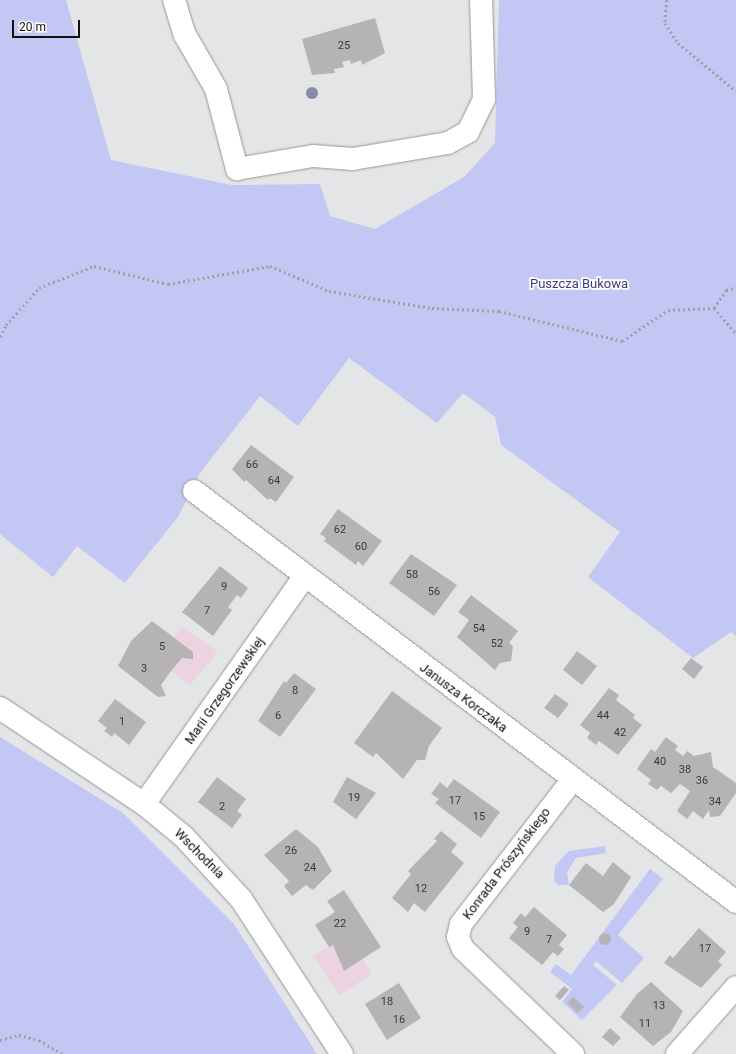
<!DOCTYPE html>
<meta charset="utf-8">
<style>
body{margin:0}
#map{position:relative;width:736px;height:1054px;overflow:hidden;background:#e4e5e7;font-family:Roboto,sans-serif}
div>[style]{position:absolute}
.commercial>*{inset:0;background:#ebd4df}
.green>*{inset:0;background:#c2c7f4}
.building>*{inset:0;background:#b5b3b5}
.round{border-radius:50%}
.path>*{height:2.5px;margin-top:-1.25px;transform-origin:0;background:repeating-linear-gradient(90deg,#a1a1a3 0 2px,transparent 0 5px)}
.roads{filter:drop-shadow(0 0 1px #959698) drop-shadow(0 0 1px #959698)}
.minor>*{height:22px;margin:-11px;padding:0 11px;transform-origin:11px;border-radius:11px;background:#fff}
.trees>*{width:12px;height:12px;margin:-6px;border-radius:50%;background:#8789aa}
span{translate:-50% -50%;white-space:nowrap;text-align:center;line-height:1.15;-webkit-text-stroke:3.5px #fff;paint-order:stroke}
.number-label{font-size:11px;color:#39393a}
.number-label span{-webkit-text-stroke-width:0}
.park-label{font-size:13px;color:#3b3d79}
.street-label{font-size:13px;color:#101011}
.scale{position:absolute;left:12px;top:20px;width:68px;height:18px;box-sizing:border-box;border:2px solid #101011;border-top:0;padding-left:5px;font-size:12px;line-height:14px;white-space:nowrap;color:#101011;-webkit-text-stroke:3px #fff;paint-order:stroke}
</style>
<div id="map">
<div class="commercial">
<div style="clip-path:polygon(182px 626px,218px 652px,190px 685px,157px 661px)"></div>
<div style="clip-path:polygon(349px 935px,372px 974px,339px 995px,313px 956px)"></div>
</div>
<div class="green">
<div style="clip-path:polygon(0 0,66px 0,111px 160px,232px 185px,320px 184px,330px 216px,375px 229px,464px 177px,495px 143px,499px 0,736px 0,736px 636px,731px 632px,693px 658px,588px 577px,620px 532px,501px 445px,495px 417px,463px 393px,437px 423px,349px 358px,298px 426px,260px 396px,200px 473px,178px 517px,125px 583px,77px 546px,53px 577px,0 534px)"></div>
<div style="clip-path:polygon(0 737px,123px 813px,234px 924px,317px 1054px,0 1054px)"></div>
<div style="clip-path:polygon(605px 846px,606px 853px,576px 858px,567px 872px,569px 885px,558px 885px,554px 880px,555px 866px,569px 851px)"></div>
<div style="clip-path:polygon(650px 869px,663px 879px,618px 935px,644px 958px,622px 983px,596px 961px,593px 965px,617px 985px,582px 1020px,562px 1002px,572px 989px,550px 972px,556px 964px,571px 975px)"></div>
</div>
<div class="building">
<div style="clip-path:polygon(375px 18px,385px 53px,362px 65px,361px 60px,351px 64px,350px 60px,342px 62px,344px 67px,334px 69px,335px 73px,312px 75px,302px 39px)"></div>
<div style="clip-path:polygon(251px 445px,294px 477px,276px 502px,270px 498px,268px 500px,246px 480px,244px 482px,232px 469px)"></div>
<div style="clip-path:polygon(338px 509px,382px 541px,363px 566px,358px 561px,356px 565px,324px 541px,326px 538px,320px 534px)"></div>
<div style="clip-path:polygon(411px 554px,457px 585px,434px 616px,389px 583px)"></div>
<div style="clip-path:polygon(220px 566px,248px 588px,241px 598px,237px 595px,228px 607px,232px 610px,213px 636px,182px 612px)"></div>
<div style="clip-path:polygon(471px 595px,518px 631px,509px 643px,513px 646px,511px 661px,500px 663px,495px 670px,457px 637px,469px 620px,458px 612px)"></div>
<div style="clip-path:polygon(152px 621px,193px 652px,193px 659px,182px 658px,171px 671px,161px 685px,166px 696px,158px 697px,118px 666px,131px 641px)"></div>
<div style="clip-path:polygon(577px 651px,597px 666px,582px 685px,563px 670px)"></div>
<div style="clip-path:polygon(691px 658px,703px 667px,694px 679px,682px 669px)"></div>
<div style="clip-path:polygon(294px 673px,316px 689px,280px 737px,258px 721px,284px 681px,286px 683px)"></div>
<div style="clip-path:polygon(609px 688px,619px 695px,616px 700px,635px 715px,633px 718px,642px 725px,618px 755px,599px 741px,596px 745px,587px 738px,590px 733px,580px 725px)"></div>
<div style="clip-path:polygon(392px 691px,442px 728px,429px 746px,425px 760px,417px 760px,403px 779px,376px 753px,373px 757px,354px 743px)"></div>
<div style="clip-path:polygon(555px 694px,569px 704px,558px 718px,544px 708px)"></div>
<div style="clip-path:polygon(115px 699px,146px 722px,129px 745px,114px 733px,112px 737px,104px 731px,107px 728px,98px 721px)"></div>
<div style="clip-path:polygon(666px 737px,678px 746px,675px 750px,683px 756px,687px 751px,694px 756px,711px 752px,713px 767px,736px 783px,736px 793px,720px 816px,710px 817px,709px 810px,703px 819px,693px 811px,687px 819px,677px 811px,690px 791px,680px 784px,671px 793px,661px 786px,657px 790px,648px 784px,651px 780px,637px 769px,651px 749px,655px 752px)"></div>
<div style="clip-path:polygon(217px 777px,246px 799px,237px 811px,242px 815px,232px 828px,198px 802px)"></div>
<div style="clip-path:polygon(347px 777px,376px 793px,356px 819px,333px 802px)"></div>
<div style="clip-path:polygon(454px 779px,500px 812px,481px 838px,435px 803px,439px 799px,431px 794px,440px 782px,447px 788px)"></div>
<div style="clip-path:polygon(296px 829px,318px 847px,332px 871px,313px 890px,306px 885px,292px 896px,284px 886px,289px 881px,264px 855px)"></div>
<div style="clip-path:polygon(441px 831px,457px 844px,451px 852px,464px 863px,425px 912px,414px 903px,408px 912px,392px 898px,411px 874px,408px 871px,437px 841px,434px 839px)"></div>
<div style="clip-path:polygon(613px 862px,631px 877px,614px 904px,603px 912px,569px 885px,586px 863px,603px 876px)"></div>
<div style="clip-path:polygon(344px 890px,381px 947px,344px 971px,333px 945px,329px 947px,315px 925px,335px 912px,327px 901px)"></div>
<div style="clip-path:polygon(534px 907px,567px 935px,559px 945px,564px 949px,558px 956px,553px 952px,542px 965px,509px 938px,518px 927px,513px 923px,521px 913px,525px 917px)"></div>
<div style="clip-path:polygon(699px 928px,726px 952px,718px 961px,722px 965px,701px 988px,664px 963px,670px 955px,673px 958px)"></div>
<div class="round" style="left:599px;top:933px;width:12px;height:12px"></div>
<div style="clip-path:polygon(651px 982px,683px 1011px,671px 1032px,653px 1046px,620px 1017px,637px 994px)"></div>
<div style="clip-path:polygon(399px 983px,421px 1018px,387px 1040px,365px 1004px)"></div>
<div style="clip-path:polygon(564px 986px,569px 990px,560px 1000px,555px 996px)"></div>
<div style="clip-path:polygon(573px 997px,584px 1007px,578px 1013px,567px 1003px)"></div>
<div style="clip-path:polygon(610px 1028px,621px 1038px,613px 1046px,602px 1037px)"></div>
</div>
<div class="path">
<div style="left:667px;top:0;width:23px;rotate:95deg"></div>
<div style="left:665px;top:23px;width:24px;rotate:57deg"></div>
<div style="left:678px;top:43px;width:75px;rotate:39.6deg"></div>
<div style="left:714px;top:308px;width:22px;rotate:-56deg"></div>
<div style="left:726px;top:290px;width:10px;rotate:-17deg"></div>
<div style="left:0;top:337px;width:13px;rotate:-63deg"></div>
<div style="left:6px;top:325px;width:50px;rotate:-48.3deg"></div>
<div style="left:39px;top:288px;width:59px;rotate:-21.8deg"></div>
<div style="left:94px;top:266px;width:76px;rotate:13.7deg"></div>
<div style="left:168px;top:284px;width:104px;rotate:-10deg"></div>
<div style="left:270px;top:266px;width:64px;rotate:23deg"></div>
<div style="left:329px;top:291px;width:104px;rotate:9.4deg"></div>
<div style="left:432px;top:308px;width:67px;rotate:2.6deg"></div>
<div style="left:499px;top:311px;width:127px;rotate:13.7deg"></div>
<div style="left:622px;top:341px;width:55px;rotate:-34deg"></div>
<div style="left:668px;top:310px;width:46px;rotate:-2.5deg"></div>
<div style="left:714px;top:308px;width:33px;rotate:49deg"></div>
<div style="left:0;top:1040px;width:20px;rotate:-15deg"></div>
<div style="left:19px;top:1035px;width:21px;rotate:14deg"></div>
<div style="left:39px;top:1040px;width:27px;rotate:31deg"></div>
</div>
<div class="roads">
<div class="minor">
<div style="left:174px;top:0;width:37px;rotate:73deg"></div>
<div style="left:185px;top:35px;width:62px;rotate:60.1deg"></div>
<div style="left:216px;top:89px;width:83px;rotate:75.3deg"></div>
<div style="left:237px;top:169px;width:77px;rotate:-9.7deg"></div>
<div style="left:313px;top:156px;width:40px;rotate:4.3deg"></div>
<div style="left:353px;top:159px;width:96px;rotate:-9.6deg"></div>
<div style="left:448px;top:143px;width:23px;rotate:-29deg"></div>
<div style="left:468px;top:132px;width:37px;rotate:-64deg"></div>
<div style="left:484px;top:99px;width:99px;rotate:-91.7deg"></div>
<div style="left:194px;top:491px;width:680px;rotate:37.17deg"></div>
<div style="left:0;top:708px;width:173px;rotate:33.7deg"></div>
<div style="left:144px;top:804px;width:50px;rotate:39.4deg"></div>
<div style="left:183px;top:836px;width:86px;rotate:47.4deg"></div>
<div style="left:241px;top:899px;width:185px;rotate:56.9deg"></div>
<div style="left:144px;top:804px;width:278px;rotate:-54.8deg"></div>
<div style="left:573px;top:1054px;width:152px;rotate:-136.3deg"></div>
<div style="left:463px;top:949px;width:13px;rotate:-113deg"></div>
<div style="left:458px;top:937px;width:13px;rotate:-77deg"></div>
<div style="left:461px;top:924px;width:183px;rotate:-52.3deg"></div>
<div style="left:677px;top:1054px;width:89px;rotate:-48.6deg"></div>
</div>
</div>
<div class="trees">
<div style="left:312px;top:93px"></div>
</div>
<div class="number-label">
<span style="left:344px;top:46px">25</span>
<span style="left:252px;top:465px">66</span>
<span style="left:274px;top:481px">64</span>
<span style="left:340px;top:530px">62</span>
<span style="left:361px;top:547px">60</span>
<span style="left:412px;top:575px">58</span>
<span style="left:224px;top:587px">9</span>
<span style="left:434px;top:592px">56</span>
<span style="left:207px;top:611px">7</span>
<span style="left:479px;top:629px">54</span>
<span style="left:497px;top:644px">52</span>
<span style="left:162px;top:647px">5</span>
<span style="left:144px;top:669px">3</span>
<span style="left:295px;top:691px">8</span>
<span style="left:278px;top:716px">6</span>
<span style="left:603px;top:716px">44</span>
<span style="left:122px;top:722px">1</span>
<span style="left:620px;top:733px">42</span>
<span style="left:660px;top:762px">40</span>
<span style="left:685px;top:770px">38</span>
<span style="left:702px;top:781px">36</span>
<span style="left:354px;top:798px">19</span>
<span style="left:455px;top:801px">17</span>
<span style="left:715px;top:802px">34</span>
<span style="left:222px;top:807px">2</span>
<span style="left:479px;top:817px">15</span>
<span style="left:291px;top:851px">26</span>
<span style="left:310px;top:868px">24</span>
<span style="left:421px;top:889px">12</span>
<span style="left:340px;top:924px">22</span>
<span style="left:527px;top:932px">9</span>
<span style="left:549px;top:940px">7</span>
<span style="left:705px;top:949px">17</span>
<span style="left:387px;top:1002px">18</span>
<span style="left:659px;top:1006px">13</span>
<span style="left:399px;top:1020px">16</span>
<span style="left:645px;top:1024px">11</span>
</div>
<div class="park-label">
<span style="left:579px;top:284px">Puszcza Bukowa</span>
</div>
<div class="street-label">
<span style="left:225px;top:691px;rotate:-55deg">Marii Grzegorzewskiej</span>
<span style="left:463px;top:698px;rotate:37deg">Janusza Korczaka</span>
<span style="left:199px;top:854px;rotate:45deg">Wschodnia</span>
<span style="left:507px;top:864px;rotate:-53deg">Konrada Prószyńskiego</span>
</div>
<div class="scale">20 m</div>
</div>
